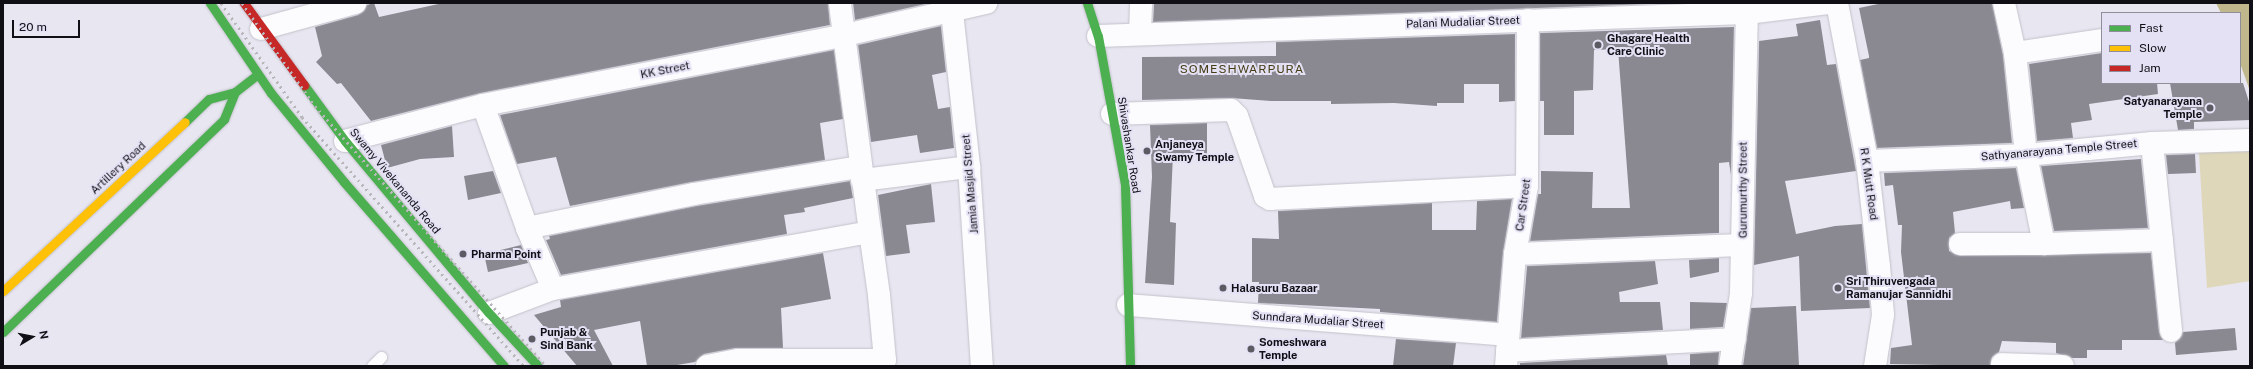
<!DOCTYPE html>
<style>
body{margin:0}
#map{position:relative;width:2253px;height:369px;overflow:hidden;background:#e8e6f1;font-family:"Public Sans",sans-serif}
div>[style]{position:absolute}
.green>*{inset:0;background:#ded7b9}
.water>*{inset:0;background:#c0b78c}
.building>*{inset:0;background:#8a8891}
.roads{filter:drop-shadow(0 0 1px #c3c2ca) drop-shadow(0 0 1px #c3c2ca)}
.lane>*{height:11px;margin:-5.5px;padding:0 5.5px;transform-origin:5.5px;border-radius:5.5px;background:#fcfbfd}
.street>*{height:22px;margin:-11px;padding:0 11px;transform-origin:11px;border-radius:11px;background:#fcfbfd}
.fast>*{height:9px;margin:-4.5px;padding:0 4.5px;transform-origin:4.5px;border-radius:4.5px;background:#4caf50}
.slow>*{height:9px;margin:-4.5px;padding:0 4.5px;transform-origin:4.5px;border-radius:4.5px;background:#ffc107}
.jam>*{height:9px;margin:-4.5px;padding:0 4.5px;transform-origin:4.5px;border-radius:4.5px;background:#c62828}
.rail>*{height:3px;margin-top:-1.5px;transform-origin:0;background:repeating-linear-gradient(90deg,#b8b6ba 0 2px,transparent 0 6px)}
.dots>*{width:11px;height:11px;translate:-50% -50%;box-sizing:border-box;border:2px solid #e5e1f5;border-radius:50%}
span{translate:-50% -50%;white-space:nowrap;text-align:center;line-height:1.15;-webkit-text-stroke:4px #e5e1f5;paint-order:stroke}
.street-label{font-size:11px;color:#100f15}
.poi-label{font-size:11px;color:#100f15;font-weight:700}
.left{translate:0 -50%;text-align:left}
.right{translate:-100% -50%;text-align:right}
.neighbourhood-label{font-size:12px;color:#453d14;letter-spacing:1px}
.frame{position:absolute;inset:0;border:4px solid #100f15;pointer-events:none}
.legend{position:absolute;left:2101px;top:12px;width:140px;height:72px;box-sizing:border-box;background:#e5e1f5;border:1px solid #908d9b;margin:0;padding:5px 7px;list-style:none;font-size:12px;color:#100f15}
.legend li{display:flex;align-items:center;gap:8px;height:20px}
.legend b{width:20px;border:1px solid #908d9b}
.north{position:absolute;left:12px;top:317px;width:40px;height:40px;-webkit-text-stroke:3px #e5e1f5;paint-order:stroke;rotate:80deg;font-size:11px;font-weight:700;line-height:16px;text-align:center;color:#100f15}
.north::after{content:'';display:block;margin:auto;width:14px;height:18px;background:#100f15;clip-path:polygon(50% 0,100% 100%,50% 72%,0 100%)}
.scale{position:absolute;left:12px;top:20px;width:68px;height:18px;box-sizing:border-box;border:2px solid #100f15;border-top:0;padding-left:5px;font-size:12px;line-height:14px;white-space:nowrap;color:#100f15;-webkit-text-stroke:3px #e5e1f5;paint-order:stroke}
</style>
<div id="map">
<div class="green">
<div style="clip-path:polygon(2250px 148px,2250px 281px,2207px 288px,2199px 152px)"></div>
</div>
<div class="water">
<div style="clip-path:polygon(2216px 3px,2250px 3px,2250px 91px,2240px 63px,2240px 13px,2221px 13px)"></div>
</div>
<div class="building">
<div style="clip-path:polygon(374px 3px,379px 17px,443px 3px,828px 3px,830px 25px,481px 93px,371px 121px,341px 83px,337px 84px,316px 62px,322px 56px,315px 27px,358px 15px,364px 11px,367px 5px)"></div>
<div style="clip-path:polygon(853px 3px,930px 3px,855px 20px)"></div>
<div style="clip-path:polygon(1154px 3px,1676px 3px,1153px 22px)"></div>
<div style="clip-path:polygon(1883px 3px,1992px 3px,2003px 55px,2012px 143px,1877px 148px,1860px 60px,1869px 58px,1869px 56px,1859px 8px)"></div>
<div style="clip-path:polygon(1820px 20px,1827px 65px,1836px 64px,1856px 171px,1785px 181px,1796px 234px,1835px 226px,1862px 224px,1870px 308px,1801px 311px,1799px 256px,1754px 265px,1759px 41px,1798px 36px,1796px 24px)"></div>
<div style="clip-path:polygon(941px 26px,946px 72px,932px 75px,938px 109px,950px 107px,954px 148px,920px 153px,917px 135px,871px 142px,858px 45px)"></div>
<div style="clip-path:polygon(1734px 27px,1731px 175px,1729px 162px,1719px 163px,1719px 233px,1530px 241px,1538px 194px,1541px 194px,1541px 171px,1593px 172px,1592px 208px,1630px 208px,1618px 49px,1594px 50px,1593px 90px,1574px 91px,1574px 135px,1544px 135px,1544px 101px,1540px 101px,1540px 33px)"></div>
<div style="clip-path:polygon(1515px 34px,1515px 101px,1499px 102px,1499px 84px,1464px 84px,1464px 103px,1437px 103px,1437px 106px,1394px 103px,1331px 104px,1331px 101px,1271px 101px,1231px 98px,1142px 100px,1142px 57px,1276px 56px,1276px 42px)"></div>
<div style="clip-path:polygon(834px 50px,843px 119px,820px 123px,825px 160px,692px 182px,570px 206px,556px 157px,517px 164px,500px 115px)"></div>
<div style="clip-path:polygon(2102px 53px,2102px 83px,2157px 83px,2158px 94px,2089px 104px,2092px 120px,2071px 123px,2073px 138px,2037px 141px,2029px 64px)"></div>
<div style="clip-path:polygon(2170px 83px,2243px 83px,2250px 105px,2250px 120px,2194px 122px,2194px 129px,2178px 130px)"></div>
<div style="clip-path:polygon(1207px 123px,1207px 155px,1173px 154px,1170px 222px,1176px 223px,1174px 285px,1145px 283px,1152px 177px,1150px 125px)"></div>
<div style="clip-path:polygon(452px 126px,454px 157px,420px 159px,387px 168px,381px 145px)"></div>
<div style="clip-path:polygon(2195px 154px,2196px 173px,2168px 174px,2166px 155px)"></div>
<div style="clip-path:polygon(2141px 159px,2148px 228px,2054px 231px,2041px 166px)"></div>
<div style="clip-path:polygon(2016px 168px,2024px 208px,2011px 209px,2010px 201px,1953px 212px,1955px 233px,1949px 238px,1949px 251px,1960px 256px,2151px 253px,2159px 332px,2163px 340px,2122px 340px,2122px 350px,2087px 350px,2087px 358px,2072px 358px,2056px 353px,2056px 343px,2002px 341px,1999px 352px,1992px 357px,1990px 366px,1890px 364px,1891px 348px,1912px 345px,1901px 252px,1902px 225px,1898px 225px,1893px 185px,1885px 186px,1884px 173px)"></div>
<div style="clip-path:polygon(493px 171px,501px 193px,468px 200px,464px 176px)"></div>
<div style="clip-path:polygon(850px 181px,853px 198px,804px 208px,805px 212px,784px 215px,787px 234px,561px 275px,546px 240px,550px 239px,549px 236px,696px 206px)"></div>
<div style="clip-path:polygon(931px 184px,935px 222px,906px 225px,910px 253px,886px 256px,878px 195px)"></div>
<div style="clip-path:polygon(1512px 199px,1503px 253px,1497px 322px,1380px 312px,1380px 309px,1258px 303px,1259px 282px,1252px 282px,1252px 238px,1279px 239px,1278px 211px,1432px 203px,1432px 230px,1476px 230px,1477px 201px)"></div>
<div style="clip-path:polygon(521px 245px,528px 263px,488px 272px,484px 254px)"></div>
<div style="clip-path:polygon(823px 253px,831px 299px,781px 308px,783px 348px,736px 348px,704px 354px,695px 362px,671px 366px,647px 366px,640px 321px,594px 330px,613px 366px,577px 366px,534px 315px,561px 307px,560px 300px)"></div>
<div style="clip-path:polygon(1719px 258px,1719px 272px,1690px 278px,1689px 260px)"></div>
<div style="clip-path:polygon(1655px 261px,1658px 284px,1619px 292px,1620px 302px,1660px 302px,1663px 330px,1521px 338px,1527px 266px)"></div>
<div style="clip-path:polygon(1690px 302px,1727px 303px,1723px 327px,1690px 329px)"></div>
<div style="clip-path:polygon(1796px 306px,1799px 366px,1743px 366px,1751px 308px)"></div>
<div style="clip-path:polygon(2235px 328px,2237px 350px,2176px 355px,2175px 343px,2183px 332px)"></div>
<div style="clip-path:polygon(1396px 339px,1456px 343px,1453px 366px,1393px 366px)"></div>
<div style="clip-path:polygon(1719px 352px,1718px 366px,1690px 366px,1690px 354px)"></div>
<div style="clip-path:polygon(1666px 355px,1668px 366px,1520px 366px,1520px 363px)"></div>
</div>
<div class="roads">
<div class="lane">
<div style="left:372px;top:366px;width:13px;rotate:-45deg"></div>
</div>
<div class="street">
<div style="left:951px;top:3px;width:165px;rotate:83.7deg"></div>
<div style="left:969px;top:167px;width:199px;rotate:86.3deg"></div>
<div style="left:1837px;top:3px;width:161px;rotate:79.2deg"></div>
<div style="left:1867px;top:161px;width:106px;rotate:83.5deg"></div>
<div style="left:1879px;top:266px;width:49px;rotate:85.3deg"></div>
<div style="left:1883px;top:315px;width:52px;rotate:98.9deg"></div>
<div style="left:2004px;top:3px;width:51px;rotate:77.6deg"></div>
<div style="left:2015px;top:53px;width:103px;rotate:83.8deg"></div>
<div style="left:2026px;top:155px;width:91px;rotate:78.6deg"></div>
<div style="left:2044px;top:244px;width:118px;rotate:-1.9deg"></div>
<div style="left:261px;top:29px;width:98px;rotate:-15.5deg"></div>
<div style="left:1140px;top:34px;width:31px;rotate:-88deg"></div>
<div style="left:1098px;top:36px;width:649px;rotate:-2.03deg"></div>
<div style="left:1747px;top:13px;width:82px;rotate:-7deg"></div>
<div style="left:2015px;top:53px;width:88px;rotate:-8.5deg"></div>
<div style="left:483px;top:105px;width:131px;rotate:70.3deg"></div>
<div style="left:527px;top:228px;width:66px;rotate:66.9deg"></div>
<div style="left:1112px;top:114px;width:119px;rotate:-1.9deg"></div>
<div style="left:1231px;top:110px;width:8px;rotate:45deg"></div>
<div style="left:1237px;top:116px;width:85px;rotate:70.7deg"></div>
<div style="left:1265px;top:196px;width:6px;rotate:31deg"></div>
<div style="left:1270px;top:199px;width:257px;rotate:-2.9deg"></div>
<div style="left:345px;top:141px;width:143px;rotate:-14.6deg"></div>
<div style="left:483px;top:105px;width:369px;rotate:-10.9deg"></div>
<div style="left:845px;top:35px;width:145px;rotate:-12.8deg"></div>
<div style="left:2152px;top:143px;width:189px;rotate:84.2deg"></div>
<div style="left:1867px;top:161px;width:159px;rotate:-2.2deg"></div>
<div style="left:2026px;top:155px;width:127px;rotate:-5.4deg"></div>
<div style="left:2152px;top:143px;width:98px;rotate:-1.8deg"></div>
<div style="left:862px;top:180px;width:108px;rotate:-6.9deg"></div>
<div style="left:527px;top:228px;width:170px;rotate:-11.5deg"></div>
<div style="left:694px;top:194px;width:167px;rotate:-9.3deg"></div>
<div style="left:1960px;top:244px;width:84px"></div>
<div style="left:1515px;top:254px;width:227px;rotate:-2.3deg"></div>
<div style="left:1128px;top:305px;width:381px;rotate:4.5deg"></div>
<div style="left:489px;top:313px;width:68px;rotate:-20.6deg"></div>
<div style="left:553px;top:289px;width:322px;rotate:-10.2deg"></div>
<div style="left:870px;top:232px;width:231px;rotate:-97.5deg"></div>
<div style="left:1507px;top:351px;width:228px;rotate:-3deg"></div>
<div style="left:2002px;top:364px;width:61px;rotate:1.9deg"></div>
<div style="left:707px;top:366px;width:32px;rotate:-11deg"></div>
<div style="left:738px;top:360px;width:147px"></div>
<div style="left:885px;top:360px;width:65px;rotate:-95.3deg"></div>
<div style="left:879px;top:295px;width:64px;rotate:-98.1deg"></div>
<div style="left:1506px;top:366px;width:112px;rotate:-85.4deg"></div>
<div style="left:1515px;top:254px;width:69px;rotate:-80deg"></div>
<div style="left:1527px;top:186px;width:166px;rotate:-89.7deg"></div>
<div style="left:1730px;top:366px;width:74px;rotate:-81.4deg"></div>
<div style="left:1741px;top:293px;width:280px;rotate:-88.8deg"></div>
</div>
<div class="fast">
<div style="left:210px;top:3px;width:109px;rotate:55.9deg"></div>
<div style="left:271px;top:93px;width:115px;rotate:50.6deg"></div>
<div style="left:344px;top:182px;width:244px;rotate:49deg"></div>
<div style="left:1087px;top:3px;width:35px;rotate:72deg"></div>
<div style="left:1098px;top:36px;width:151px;rotate:79.7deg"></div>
<div style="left:1125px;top:185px;width:181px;rotate:88.4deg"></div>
<div style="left:304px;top:85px;width:69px;rotate:53.8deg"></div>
<div style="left:345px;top:141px;width:224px;rotate:50.1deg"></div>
<div style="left:489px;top:313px;width:72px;rotate:47.2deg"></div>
<div style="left:185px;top:122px;width:33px;rotate:-44deg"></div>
<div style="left:209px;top:99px;width:27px;rotate:-15deg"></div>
<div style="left:235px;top:92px;width:28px;rotate:-38deg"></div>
<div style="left:3px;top:332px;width:307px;rotate:-43.9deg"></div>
<div style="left:224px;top:119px;width:29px;rotate:-68deg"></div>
</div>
<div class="slow">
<div style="left:3px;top:291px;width:248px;rotate:-42.9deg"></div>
</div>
<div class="jam">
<div style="left:244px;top:3px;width:102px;rotate:53.8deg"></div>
</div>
</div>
<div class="rail">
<div style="left:221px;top:3px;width:140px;rotate:54.6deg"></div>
<div style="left:302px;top:117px;width:334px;rotate:48.3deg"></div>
<div style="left:242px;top:3px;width:126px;rotate:54.7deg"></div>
<div style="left:315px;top:106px;width:348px;rotate:48.4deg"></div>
</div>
<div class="dots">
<div style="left:1598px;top:45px;background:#5c5a62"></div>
<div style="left:2210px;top:108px;background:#5c5a62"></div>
<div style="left:1147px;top:151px;background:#5c5a62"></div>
<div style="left:463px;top:254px;background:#5c5a62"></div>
<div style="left:1223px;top:288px;background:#5c5a62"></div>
<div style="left:1838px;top:288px;background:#5c5a62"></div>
<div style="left:532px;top:339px;background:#5c5a62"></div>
<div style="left:1251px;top:349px;background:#5c5a62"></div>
</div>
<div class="street-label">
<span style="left:1463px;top:22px;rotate:-2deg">Palani Mudaliar Street</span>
<span style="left:665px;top:70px;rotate:-11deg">KK Street</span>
<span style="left:1129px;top:145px;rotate:81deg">Shivashankar Road</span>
<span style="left:2059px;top:150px;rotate:-5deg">Sathyanarayana Temple Street</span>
<span style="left:118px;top:168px;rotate:-43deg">Artillery Road</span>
<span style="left:395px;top:181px;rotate:50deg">Swamy Vivekananda Road</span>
<span style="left:970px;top:184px;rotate:-95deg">Jamia Masjid Street</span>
<span style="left:1869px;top:184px;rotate:82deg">R K Mutt Road</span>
<span style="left:1743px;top:190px;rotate:-90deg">Gurumurthy Street</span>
<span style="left:1523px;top:205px;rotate:-82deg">Car Street</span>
<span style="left:1318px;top:320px;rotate:4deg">Sunndara Mudaliar Street</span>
</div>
<div class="poi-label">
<span class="left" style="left:1607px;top:45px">Ghagare Health<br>Care Clinic</span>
<span class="right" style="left:2202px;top:108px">Satyanarayana<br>Temple</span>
<span class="left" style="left:1155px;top:151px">Anjaneya<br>Swamy Temple</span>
<span class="left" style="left:471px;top:254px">Pharma Point</span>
<span class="left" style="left:1846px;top:288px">Sri Thiruvengada<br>Ramanujar Sannidhi</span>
<span class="left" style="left:1231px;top:288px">Halasuru Bazaar</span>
<span class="left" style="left:540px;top:339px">Punjab &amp;<br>Sind Bank</span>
<span class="left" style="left:1259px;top:349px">Someshwara<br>Temple</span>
</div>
<div class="neighbourhood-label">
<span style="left:1242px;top:70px">SOMESHWARPURA</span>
</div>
<div class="frame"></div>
<ul class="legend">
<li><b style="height:5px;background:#4caf50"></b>Fast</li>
<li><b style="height:5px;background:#ffc107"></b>Slow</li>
<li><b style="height:5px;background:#c62828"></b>Jam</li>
</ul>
<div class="north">N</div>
<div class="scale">20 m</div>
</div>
